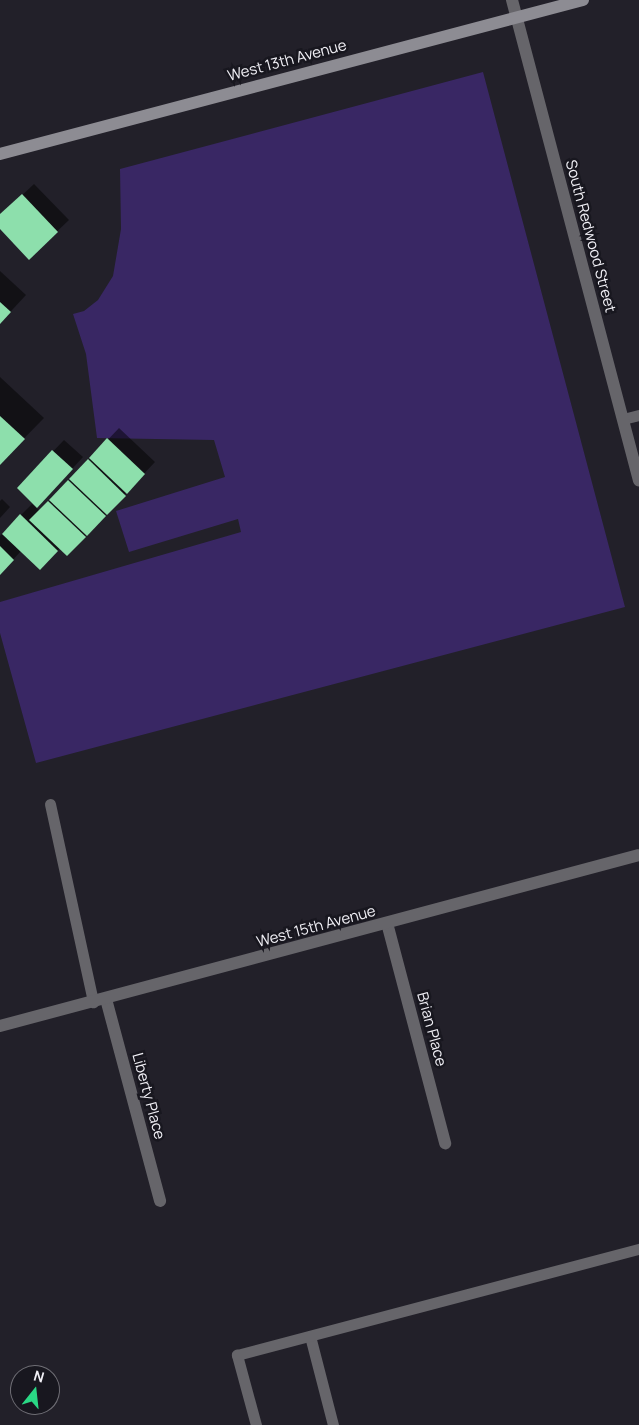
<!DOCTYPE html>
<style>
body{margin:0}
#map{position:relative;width:639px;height:1425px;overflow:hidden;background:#222029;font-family:Manrope,sans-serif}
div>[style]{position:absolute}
.green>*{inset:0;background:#392764}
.shadow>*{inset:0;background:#0007}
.building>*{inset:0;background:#8ddfac}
.lane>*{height:11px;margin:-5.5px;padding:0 5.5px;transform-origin:5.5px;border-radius:5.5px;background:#66656a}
.street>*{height:12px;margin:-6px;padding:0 6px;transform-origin:6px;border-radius:6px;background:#66656a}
.secondary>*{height:12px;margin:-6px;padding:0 6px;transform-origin:6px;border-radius:6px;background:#8d8c93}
span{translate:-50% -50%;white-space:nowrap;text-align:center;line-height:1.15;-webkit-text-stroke:5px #18171f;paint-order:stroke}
.street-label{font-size:15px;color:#f2f1f7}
.north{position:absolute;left:10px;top:1365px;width:50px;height:50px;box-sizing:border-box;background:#18171f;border:1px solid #6f6e75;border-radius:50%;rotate:16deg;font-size:14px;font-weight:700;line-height:20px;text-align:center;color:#f2f1f7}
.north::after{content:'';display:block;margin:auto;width:18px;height:22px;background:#2ad885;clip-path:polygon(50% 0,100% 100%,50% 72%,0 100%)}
</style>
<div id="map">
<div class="green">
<div style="clip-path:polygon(483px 72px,625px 607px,36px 763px,0 633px,0 602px,241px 532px,238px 519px,129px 552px,116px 511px,225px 477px,214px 440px,97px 438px,86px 354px,73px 314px,84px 311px,98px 300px,113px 276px,121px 229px,120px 169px)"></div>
</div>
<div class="shadow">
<div style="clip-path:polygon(34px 184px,69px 220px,29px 258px,0 227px,0 216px)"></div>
<div style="clip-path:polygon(0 271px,26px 295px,0 323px)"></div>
<div style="clip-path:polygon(0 377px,44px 418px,0 463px)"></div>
<div style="clip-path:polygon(119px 428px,155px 462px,67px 555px,60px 548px,40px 569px,21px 551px,0 574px,0 536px,32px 504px,40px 511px)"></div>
<div style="clip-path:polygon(64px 440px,83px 457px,48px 495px,18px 488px)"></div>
<div style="clip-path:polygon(2px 499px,10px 507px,0 518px,0 501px)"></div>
</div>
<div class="building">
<div style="clip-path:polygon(22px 194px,58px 232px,29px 260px,0 229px,0 214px)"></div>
<div style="clip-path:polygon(0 302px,11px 312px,0 324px)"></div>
<div style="clip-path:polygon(0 416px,25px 439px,0 465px)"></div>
<div style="clip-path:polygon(107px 438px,145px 474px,127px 494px,89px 458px)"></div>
<div style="clip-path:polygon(52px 450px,73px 469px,37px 508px,17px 488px)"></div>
<div style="clip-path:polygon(88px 459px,126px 496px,107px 515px,69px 479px)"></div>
<div style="clip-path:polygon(68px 480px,106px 516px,87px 536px,49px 500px)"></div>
<div style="clip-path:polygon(48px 501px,86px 537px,67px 556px,29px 520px)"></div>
<div style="clip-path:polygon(20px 514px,58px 551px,40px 570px,2px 534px)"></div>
<div style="clip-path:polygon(0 546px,14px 560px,0 575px)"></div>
</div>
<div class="lane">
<div style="left:623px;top:419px;width:16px;rotate:-14deg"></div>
<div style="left:50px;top:804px;width:203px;rotate:77.7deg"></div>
<div style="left:310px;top:1336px;width:92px;rotate:75.5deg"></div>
<div style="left:256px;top:1425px;width:73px;rotate:-105.2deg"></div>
<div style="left:237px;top:1355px;width:416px;rotate:-14.8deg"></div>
</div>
<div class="street">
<div style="left:512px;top:0;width:497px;rotate:75.2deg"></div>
<div style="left:387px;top:923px;width:228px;rotate:75.2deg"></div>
<div style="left:106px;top:999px;width:209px;rotate:75deg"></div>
<div style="left:0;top:1026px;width:661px;rotate:-14.98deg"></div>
</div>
<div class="secondary">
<div style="left:0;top:154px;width:603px;rotate:-14.8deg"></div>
</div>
<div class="street-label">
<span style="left:287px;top:60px;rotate:-15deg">West 13th Avenue</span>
<span style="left:591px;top:236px;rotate:75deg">South Redwood Street</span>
<span style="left:316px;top:926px;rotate:-15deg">West 15th Avenue</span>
<span style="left:432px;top:1029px;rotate:75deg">Brian Place</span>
<span style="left:149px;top:1096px;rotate:75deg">Liberty Place</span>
</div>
<div class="north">N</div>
</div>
